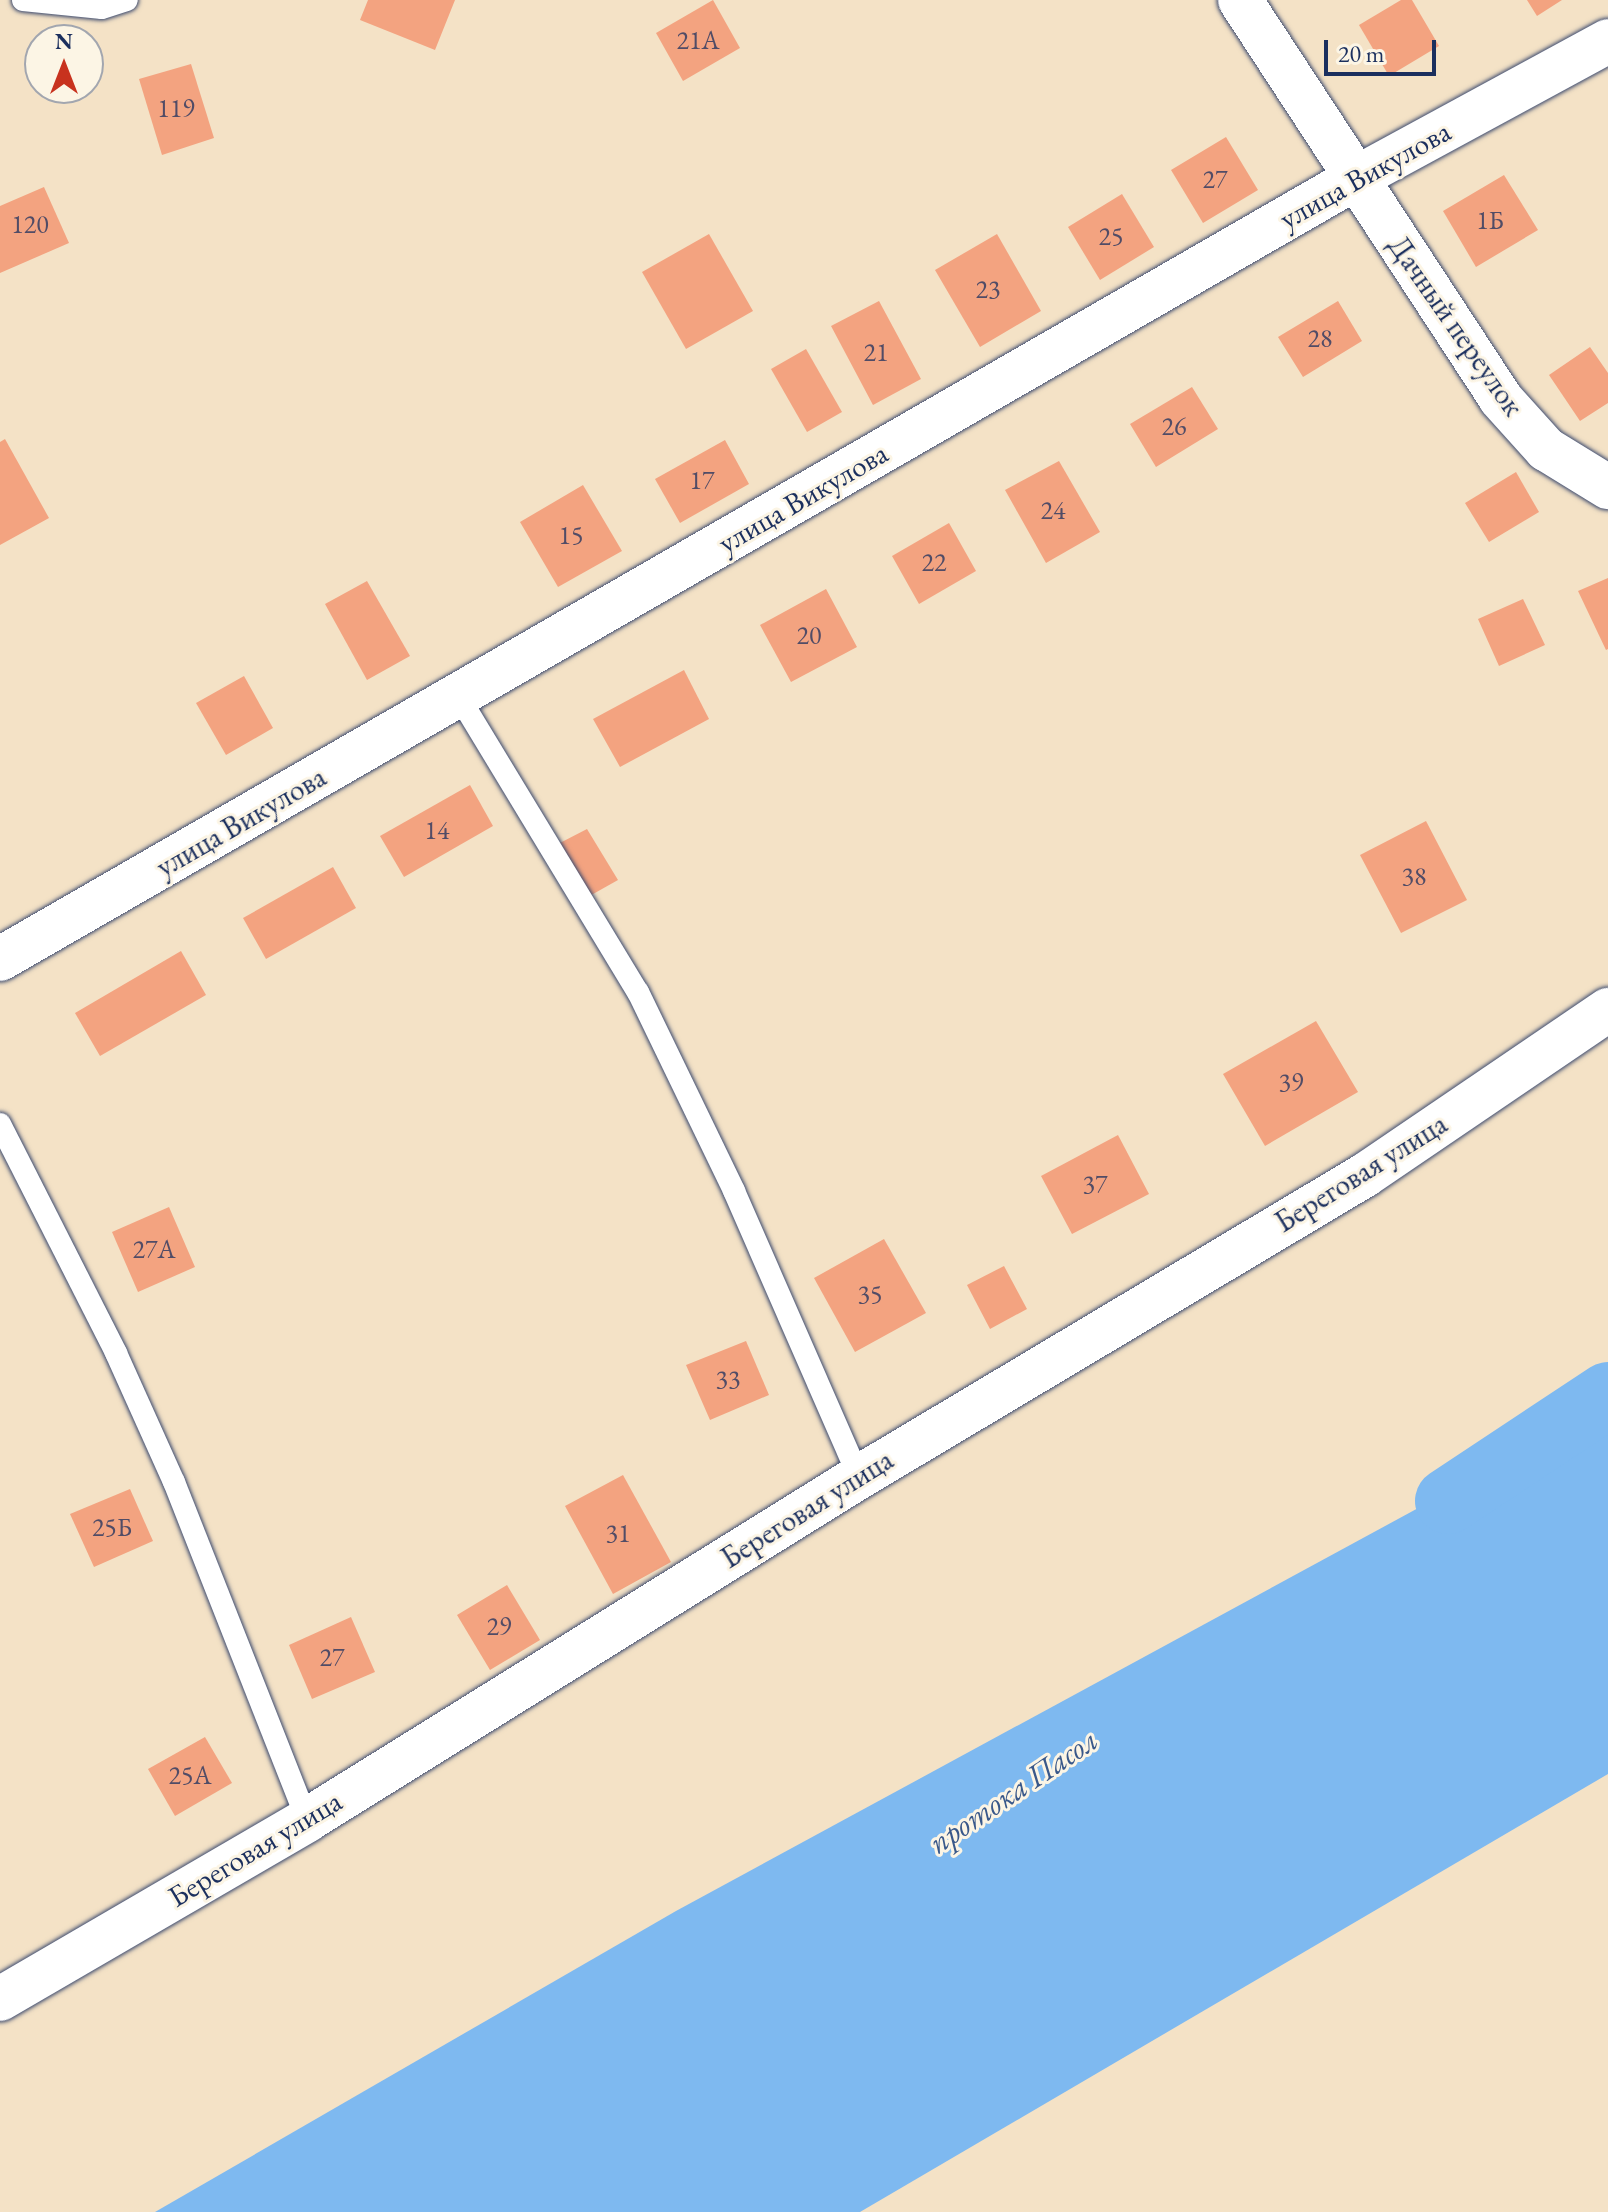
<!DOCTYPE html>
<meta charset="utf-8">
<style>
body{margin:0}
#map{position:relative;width:1608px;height:2212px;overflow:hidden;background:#f4e2c6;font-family:"EB Garamond",serif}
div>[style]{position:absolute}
.water>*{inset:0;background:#7eb9f0}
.river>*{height:66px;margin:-33px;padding:0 33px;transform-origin:33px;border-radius:33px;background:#7eb9f0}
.building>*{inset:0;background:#f3a380}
.roads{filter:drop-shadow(0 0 2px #3c4a6e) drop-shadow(0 0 2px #3c4a6e)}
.service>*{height:22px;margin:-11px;padding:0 11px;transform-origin:11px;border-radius:11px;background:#fff}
.minor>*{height:44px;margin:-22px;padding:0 22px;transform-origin:22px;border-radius:22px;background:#fff}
span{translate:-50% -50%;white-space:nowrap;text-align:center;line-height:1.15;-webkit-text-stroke:6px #fcf5e5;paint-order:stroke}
.number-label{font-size:26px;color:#514c66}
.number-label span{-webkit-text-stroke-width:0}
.street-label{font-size:30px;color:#1b2f5e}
.water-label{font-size:32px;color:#39588a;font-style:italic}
.north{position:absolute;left:24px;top:24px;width:80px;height:80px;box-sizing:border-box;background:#fcf5e5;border:2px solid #a2a6af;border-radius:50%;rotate:0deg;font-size:22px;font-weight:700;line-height:32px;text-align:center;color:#1b2f5e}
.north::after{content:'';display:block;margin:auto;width:28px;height:36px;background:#c8321e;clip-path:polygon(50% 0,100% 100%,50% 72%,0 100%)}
.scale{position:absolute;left:1324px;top:40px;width:112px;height:36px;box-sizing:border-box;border:4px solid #1b2f5e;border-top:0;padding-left:10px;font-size:24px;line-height:28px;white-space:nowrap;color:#1b2f5e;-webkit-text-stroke:6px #fcf5e5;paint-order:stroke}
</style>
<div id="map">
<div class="water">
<div style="clip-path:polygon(1608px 1405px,1608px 1774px,860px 2212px,155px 2212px,676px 1911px)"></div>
</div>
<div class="river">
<div style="left:1448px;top:1501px;width:192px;rotate:-33.5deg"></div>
</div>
<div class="building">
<div style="clip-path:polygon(368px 0,455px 0,435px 50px,360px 20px)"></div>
<div style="clip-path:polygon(713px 0,740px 48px,683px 81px,656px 33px)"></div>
<div style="clip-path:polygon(1401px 0,1412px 0,1439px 46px,1389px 76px,1359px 25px)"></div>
<div style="clip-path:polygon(1527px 0,1562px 0,1537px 16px)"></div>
<div style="clip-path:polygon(191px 64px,214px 138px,162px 155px,139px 79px)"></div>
<div style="clip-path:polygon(1226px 137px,1258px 190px,1203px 223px,1171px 170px)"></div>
<div style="clip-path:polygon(1504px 175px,1538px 230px,1476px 267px,1443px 211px)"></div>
<div style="clip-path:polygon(44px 187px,69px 243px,0 273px,0 206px)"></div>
<div style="clip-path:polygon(1122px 194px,1154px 247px,1100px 280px,1068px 227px)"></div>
<div style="clip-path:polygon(709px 234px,753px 311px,686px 349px,642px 272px)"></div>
<div style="clip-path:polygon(997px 234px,1041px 311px,980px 347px,935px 270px)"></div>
<div style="clip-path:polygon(879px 301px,921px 379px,873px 405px,831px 326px)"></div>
<div style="clip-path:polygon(1338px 301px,1362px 341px,1303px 377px,1278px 337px)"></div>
<div style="clip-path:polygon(1590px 347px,1608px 373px,1608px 403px,1580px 421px,1549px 375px)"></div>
<div style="clip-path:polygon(806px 349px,842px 412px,807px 432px,771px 369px)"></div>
<div style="clip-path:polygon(1192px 387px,1218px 429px,1156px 467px,1130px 424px)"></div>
<div style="clip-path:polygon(5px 439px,49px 518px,0 545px,0 442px)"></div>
<div style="clip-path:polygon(725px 440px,749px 484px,680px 523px,655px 479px)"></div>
<div style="clip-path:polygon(1059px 461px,1100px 532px,1046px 563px,1005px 490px)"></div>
<div style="clip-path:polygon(1516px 472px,1539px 512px,1489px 542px,1465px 503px)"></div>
<div style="clip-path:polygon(583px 485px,622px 551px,558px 587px,520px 522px)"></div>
<div style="clip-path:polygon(949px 523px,976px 571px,919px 604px,892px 556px)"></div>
<div style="clip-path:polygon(1608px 578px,1608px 649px,1606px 650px,1578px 591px)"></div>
<div style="clip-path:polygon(367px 581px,410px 656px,367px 680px,325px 604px)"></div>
<div style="clip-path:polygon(826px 589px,857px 647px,791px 682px,760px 625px)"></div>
<div style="clip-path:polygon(1523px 599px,1545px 645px,1499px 666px,1478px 619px)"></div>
<div style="clip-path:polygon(684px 670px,709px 719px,620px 767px,593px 719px)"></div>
<div style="clip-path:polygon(244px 676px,273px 728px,226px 755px,196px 703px)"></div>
<div style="clip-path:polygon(470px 785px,493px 826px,404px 877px,380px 836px)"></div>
<div style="clip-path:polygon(1426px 821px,1467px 900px,1401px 933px,1360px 855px)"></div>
<div style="clip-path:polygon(587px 829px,618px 880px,586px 898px,556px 845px)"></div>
<div style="clip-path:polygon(333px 867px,356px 908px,266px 959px,243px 918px)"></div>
<div style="clip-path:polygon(181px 951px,206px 995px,100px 1056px,75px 1013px)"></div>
<div style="clip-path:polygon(1316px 1021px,1358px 1092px,1265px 1146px,1223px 1074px)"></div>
<div style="clip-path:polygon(1118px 1135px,1149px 1194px,1072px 1234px,1041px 1176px)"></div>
<div style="clip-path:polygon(169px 1207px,195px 1267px,138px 1292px,112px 1232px)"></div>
<div style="clip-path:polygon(884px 1239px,926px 1313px,855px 1352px,814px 1278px)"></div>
<div style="clip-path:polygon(1004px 1266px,1027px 1309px,990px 1329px,967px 1285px)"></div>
<div style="clip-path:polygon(746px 1341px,769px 1395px,710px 1420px,686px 1365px)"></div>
<div style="clip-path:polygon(623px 1475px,671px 1562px,613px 1594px,565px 1506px)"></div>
<div style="clip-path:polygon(130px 1489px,153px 1541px,94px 1567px,70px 1514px)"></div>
<div style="clip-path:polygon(507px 1585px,540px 1640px,490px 1670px,457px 1615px)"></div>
<div style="clip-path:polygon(351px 1617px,375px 1672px,312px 1699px,289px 1645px)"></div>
<div style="clip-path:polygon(205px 1737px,232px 1783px,175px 1816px,148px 1769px)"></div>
</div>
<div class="roads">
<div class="service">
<div style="left:23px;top:0;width:79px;rotate:5.8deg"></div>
<div style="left:102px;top:8px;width:26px;rotate:-18deg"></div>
<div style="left:459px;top:697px;width:345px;rotate:58.8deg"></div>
<div style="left:638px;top:992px;width:221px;rotate:64.2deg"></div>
<div style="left:734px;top:1191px;width:312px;rotate:66.4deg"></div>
<div style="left:0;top:1124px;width:257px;rotate:63.1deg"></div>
<div style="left:116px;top:1353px;width:141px;rotate:65.8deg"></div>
<div style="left:174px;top:1482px;width:363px;rotate:68.5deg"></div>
</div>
<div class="minor">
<div style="left:1240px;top:0;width:475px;rotate:56.8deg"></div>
<div style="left:1500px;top:398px;width:69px;rotate:48deg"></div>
<div style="left:1546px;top:449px;width:73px;rotate:31.5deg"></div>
<div style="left:0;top:959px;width:1565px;rotate:-29.94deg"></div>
<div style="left:1356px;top:178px;width:287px;rotate:-28.5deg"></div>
<div style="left:0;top:1999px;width:355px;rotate:-30.2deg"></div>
<div style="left:307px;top:1820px;width:650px;rotate:-31.86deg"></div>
<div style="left:859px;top:1477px;width:589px;rotate:-30.83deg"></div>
<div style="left:1365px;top:1175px;width:294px;rotate:-34.2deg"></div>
</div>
</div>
<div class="number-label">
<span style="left:698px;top:41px">21А</span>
<span style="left:176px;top:109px">119</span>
<span style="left:1215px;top:180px">27</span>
<span style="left:1490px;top:221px">1Б</span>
<span style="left:30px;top:225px">120</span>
<span style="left:1111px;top:237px">25</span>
<span style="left:988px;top:290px">23</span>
<span style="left:1320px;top:339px">28</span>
<span style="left:876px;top:353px">21</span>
<span style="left:1174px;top:427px">26</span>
<span style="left:702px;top:481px">17</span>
<span style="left:1053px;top:511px">24</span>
<span style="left:571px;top:536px">15</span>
<span style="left:934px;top:563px">22</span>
<span style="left:809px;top:636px">20</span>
<span style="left:437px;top:831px">14</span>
<span style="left:1414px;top:877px">38</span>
<span style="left:1291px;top:1083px">39</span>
<span style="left:1095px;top:1185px">37</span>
<span style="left:154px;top:1250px">27А</span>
<span style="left:870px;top:1295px">35</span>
<span style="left:728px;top:1380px">33</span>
<span style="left:112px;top:1528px">25Б</span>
<span style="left:618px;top:1534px">31</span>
<span style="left:499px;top:1627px">29</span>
<span style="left:332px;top:1658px">27</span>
<span style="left:190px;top:1776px">25А</span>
</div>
<div class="street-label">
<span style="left:1365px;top:175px;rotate:-29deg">улица Викулова</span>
<span style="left:1456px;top:326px;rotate:55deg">Дачный переулок</span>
<span style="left:803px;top:498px;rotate:-30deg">улица Викулова</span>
<span style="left:241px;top:822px;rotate:-30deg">улица Викулова</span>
<span style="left:1361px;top:1173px;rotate:-32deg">Береговая улица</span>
<span style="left:807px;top:1509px;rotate:-32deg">Береговая улица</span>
<span style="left:255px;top:1849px;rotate:-31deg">Береговая улица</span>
</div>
<div class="water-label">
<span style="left:1013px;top:1791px;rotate:-34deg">протока Пасол</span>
</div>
<div class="north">N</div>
<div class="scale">20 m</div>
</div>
